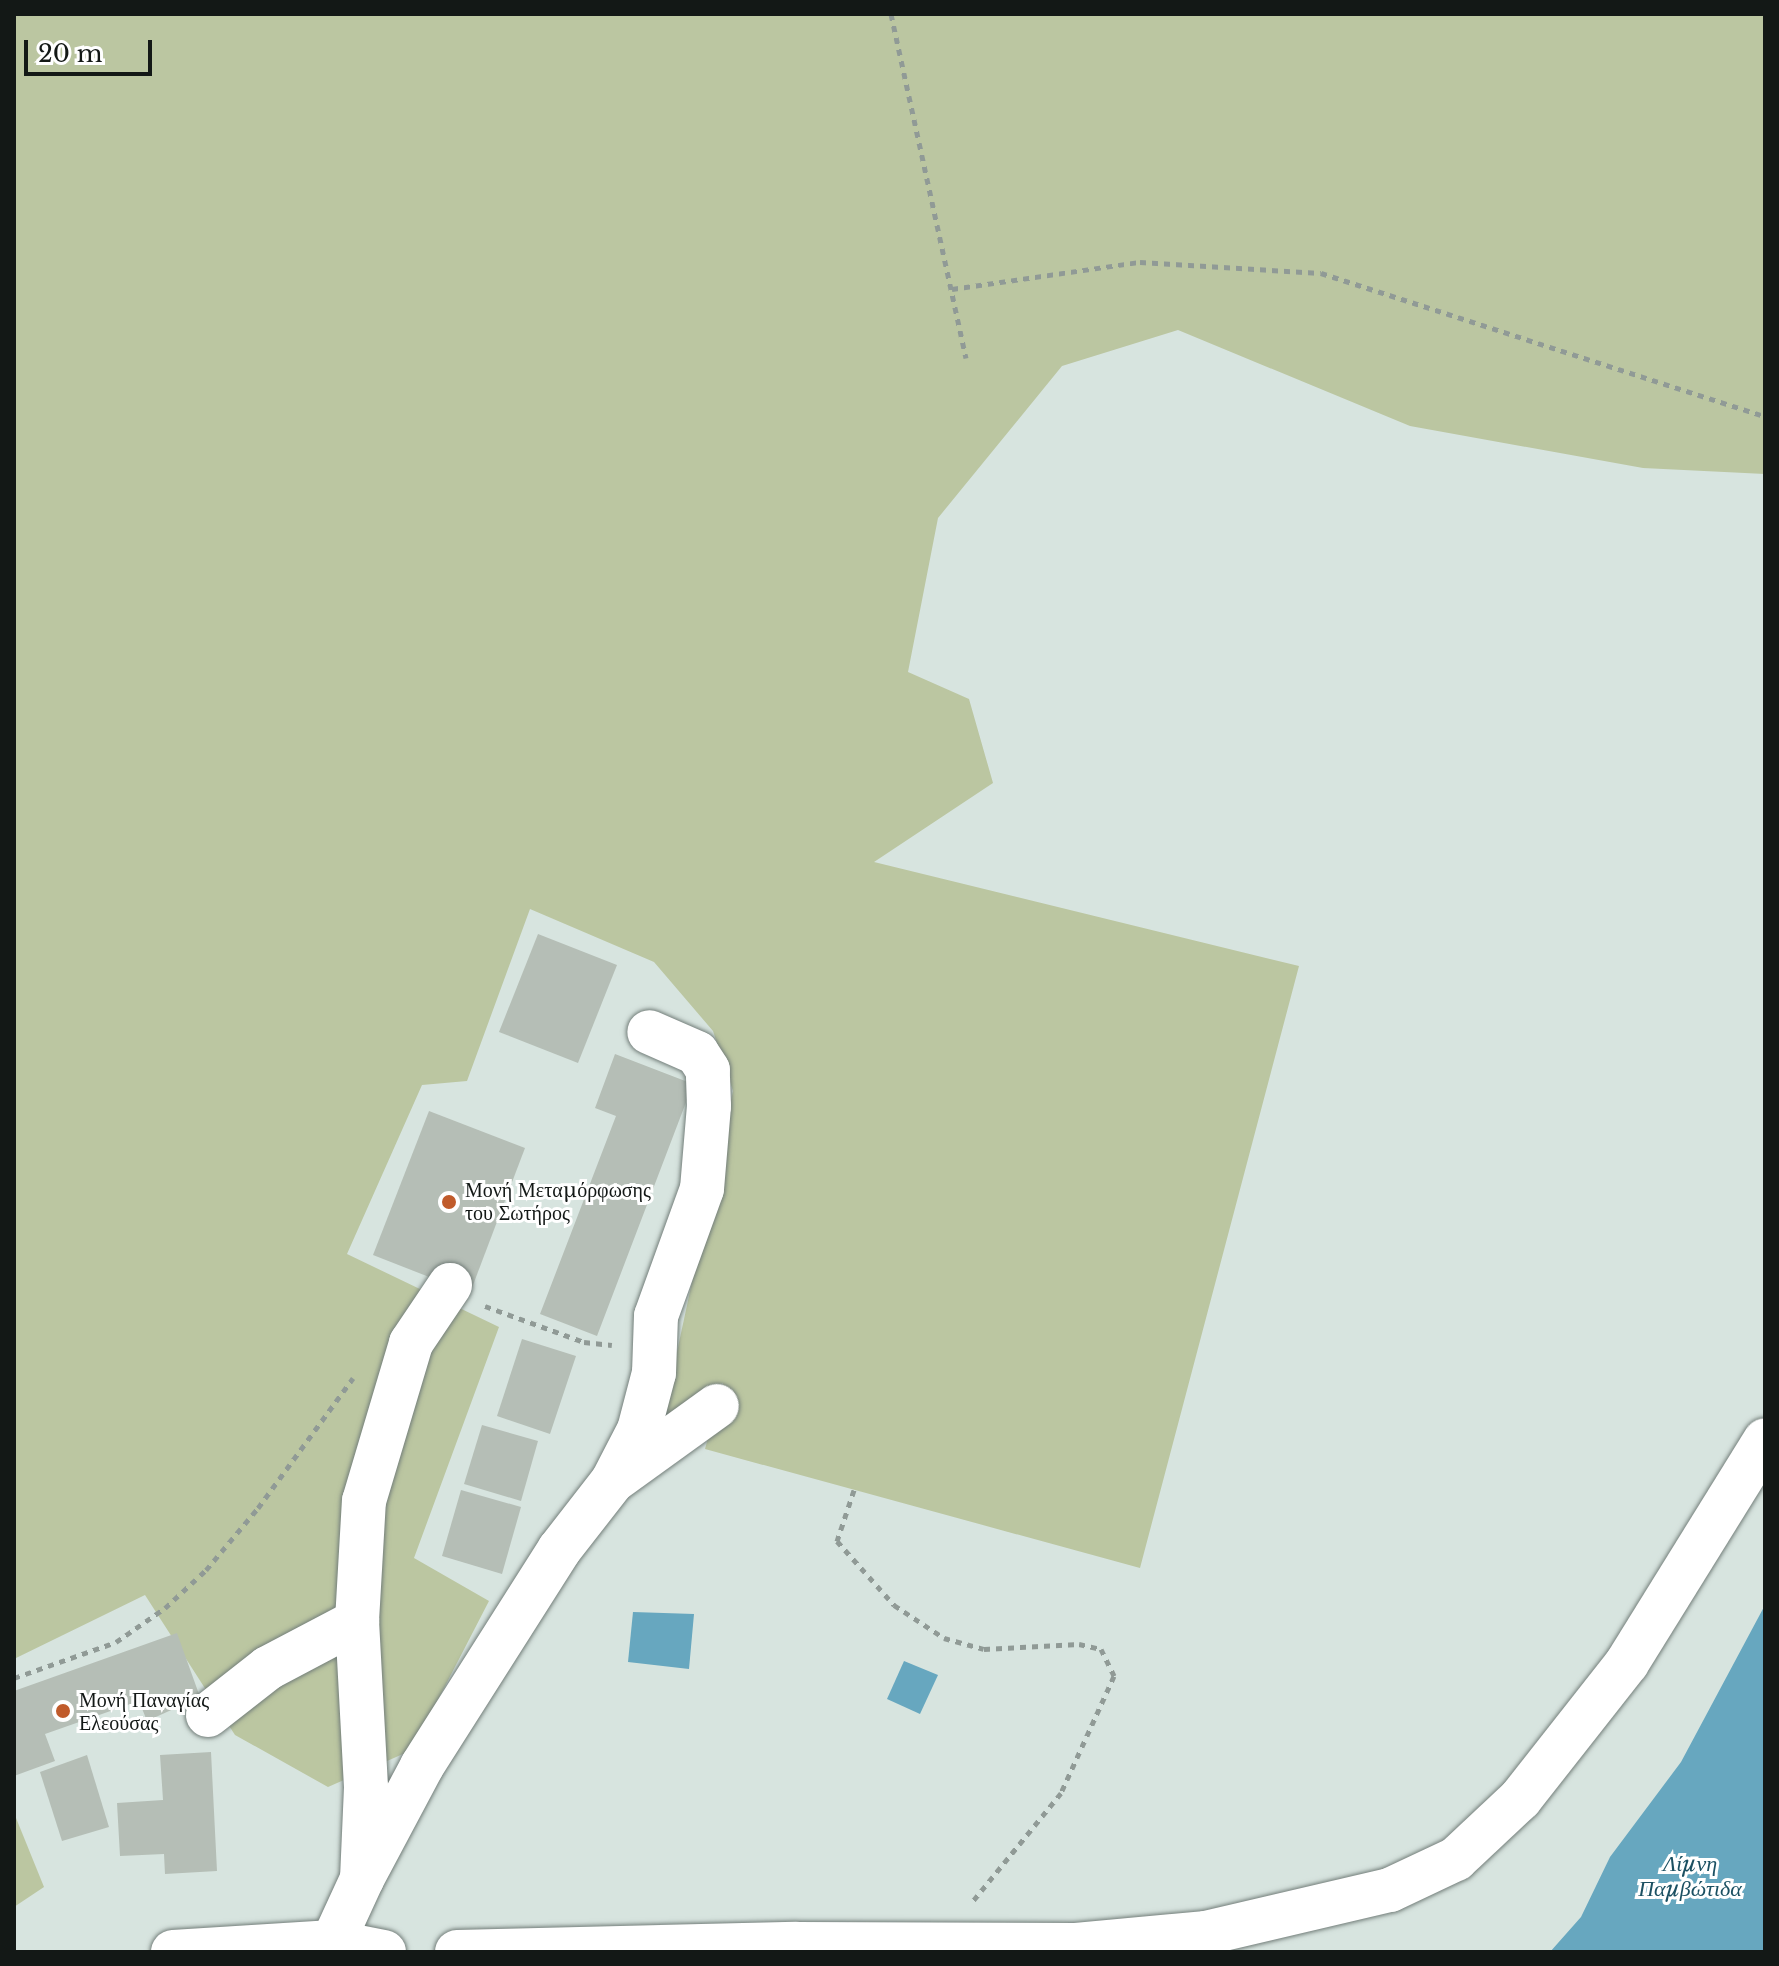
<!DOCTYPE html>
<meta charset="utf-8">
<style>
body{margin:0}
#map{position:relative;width:1779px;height:1966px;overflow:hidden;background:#d7e4df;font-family:"Libre Baskerville",serif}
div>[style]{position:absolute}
.green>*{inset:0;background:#bbc6a1}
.water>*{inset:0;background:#67a7bf}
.building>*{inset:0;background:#b5beb6}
.path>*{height:5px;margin-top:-2.5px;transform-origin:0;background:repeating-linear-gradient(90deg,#909a96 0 6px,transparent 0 12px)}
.roads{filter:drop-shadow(0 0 2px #737e7a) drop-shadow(0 0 2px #737e7a)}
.minor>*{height:44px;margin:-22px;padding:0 22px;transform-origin:22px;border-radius:22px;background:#fff}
.dots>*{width:22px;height:22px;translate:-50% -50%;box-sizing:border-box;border:4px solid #fff;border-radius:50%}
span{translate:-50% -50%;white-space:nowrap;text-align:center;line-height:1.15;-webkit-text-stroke:6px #fff;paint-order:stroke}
.poi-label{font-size:20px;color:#131816}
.left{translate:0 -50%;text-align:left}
.water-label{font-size:22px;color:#1b5062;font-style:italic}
.frame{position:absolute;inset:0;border:16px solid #131816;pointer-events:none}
.scale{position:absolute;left:24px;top:40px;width:128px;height:36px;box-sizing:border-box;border:4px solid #131816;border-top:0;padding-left:10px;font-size:24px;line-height:28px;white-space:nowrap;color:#131816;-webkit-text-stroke:6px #fff;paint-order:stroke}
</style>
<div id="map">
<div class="green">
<div style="clip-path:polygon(14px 14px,1765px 14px,1765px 474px,1643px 468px,1410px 426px,1178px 330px,1062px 366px,938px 518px,908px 672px,969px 699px,993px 783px,874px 862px,1299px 966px,1140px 1568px,705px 1449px,723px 1383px,663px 1417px,733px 1091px,713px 1031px,654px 962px,530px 909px,467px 1081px,422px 1085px,347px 1254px,499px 1327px,414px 1558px,489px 1601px,412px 1750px,328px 1787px,235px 1735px,145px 1595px,14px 1659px)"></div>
<div style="clip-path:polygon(14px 1813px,44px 1887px,14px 1907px)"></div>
</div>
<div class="water">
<div style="clip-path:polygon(1765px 1605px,1765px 1952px,1550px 1952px,1581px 1917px,1610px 1857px,1681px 1762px)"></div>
<div style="clip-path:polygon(633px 1612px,694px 1614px,689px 1669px,628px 1662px)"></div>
<div style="clip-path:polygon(904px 1661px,938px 1675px,920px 1714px,887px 1699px)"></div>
</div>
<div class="building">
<div style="clip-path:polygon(538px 934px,617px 965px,578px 1063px,499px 1032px)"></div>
<div style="clip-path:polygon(615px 1054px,693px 1084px,597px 1336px,540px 1314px,616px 1116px,595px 1108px)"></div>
<div style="clip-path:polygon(429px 1111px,525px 1148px,470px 1293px,373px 1255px)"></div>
<div style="clip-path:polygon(522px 1339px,576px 1356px,550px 1434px,497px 1416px)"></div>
<div style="clip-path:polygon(482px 1425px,538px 1441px,521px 1501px,464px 1484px)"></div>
<div style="clip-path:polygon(461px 1490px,521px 1507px,502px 1574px,442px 1556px)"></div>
<div style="clip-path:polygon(177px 1633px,200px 1697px,147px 1721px,139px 1701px,45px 1734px,55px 1761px,14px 1776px,14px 1691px)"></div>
<div style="clip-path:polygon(211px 1752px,217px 1871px,165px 1874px,164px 1854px,120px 1856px,117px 1803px,163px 1800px,160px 1755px)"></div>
<div style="clip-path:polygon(87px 1755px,109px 1827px,62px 1841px,40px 1772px)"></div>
</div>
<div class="path">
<div style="left:891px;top:14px;width:352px;rotate:77.7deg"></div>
<div style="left:952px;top:289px;width:190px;rotate:-8.2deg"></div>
<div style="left:1140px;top:262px;width:181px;rotate:3.5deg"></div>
<div style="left:1321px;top:273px;width:466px;rotate:17.9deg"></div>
<div style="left:485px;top:1306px;width:105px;rotate:20deg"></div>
<div style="left:584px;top:1342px;width:28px;rotate:6deg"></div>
<div style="left:854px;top:1490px;width:54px;rotate:108.4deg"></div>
<div style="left:837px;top:1541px;width:86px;rotate:48.3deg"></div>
<div style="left:894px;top:1605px;width:60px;rotate:33.4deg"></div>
<div style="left:944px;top:1638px;width:41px;rotate:15.4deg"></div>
<div style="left:984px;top:1649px;width:95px;rotate:-3deg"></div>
<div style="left:1079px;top:1644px;width:23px;rotate:13deg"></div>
<div style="left:1101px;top:1649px;width:30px;rotate:64deg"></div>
<div style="left:1114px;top:1676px;width:128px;rotate:114.4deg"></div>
<div style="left:1061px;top:1793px;width:141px;rotate:129.2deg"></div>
<div style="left:14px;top:1678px;width:108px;rotate:-19.4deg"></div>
<div style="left:116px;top:1642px;width:60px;rotate:-34.8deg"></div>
<div style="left:165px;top:1608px;width:56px;rotate:-42.8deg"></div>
<div style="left:206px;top:1570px;width:81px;rotate:-50deg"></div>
<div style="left:258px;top:1508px;width:161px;rotate:-53.8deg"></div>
</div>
<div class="roads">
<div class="minor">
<div style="left:617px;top:1478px;width:123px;rotate:-35.8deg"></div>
<div style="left:208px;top:1715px;width:76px;rotate:-38.1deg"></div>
<div style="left:268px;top:1668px;width:101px;rotate:-27.8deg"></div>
<div style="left:362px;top:1879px;width:128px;rotate:-62deg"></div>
<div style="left:422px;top:1766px;width:256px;rotate:-57.6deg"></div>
<div style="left:559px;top:1550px;width:86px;rotate:-52.1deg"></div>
<div style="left:612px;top:1482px;width:59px;rotate:-62.6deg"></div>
<div style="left:639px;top:1430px;width:59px;rotate:-75.3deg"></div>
<div style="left:654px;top:1373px;width:57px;rotate:-88deg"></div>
<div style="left:656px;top:1316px;width:135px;rotate:-70.1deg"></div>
<div style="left:702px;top:1189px;width:83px;rotate:-85.2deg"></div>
<div style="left:709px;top:1106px;width:36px;rotate:-92deg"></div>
<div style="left:708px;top:1070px;width:20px;rotate:-123deg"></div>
<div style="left:697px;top:1053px;width:52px;rotate:-156.4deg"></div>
<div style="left:333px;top:1942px;width:69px;rotate:-65.3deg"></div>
<div style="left:362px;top:1879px;width:92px;rotate:-87.5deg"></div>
<div style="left:366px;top:1787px;width:166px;rotate:-93.1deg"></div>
<div style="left:357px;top:1621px;width:120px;rotate:-86.7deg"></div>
<div style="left:364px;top:1501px;width:165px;rotate:-73.4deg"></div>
<div style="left:411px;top:1343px;width:70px;rotate:-56.1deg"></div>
<div style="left:173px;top:1952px;width:160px;rotate:-3.6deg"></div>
<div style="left:333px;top:1942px;width:52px;rotate:11.1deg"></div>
<div style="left:457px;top:1952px;width:339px;rotate:-1.4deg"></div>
<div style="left:796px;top:1944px;width:280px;rotate:0.2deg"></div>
<div style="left:1076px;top:1945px;width:131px;rotate:-5.3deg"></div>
<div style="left:1206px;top:1933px;width:189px;rotate:-13.2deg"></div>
<div style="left:1390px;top:1890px;width:73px;rotate:-25.2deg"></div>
<div style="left:1456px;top:1859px;width:88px;rotate:-43.2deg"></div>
<div style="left:1520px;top:1799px;width:173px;rotate:-51.8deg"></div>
<div style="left:1627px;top:1663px;width:262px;rotate:-58.2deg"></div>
</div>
</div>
<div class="dots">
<div style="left:449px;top:1202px;background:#c05b2b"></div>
<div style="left:63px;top:1711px;background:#c05b2b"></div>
</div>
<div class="poi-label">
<span class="left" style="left:465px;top:1202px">Μονή Μεταμόρφωσης<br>του Σωτήρος</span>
<span class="left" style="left:79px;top:1712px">Μονή Παναγίας<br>Ελεούσας</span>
</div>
<div class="water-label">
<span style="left:1690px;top:1876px">Λίμνη<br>Παμβώτιδα</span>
</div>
<div class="frame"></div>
<div class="scale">20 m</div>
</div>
